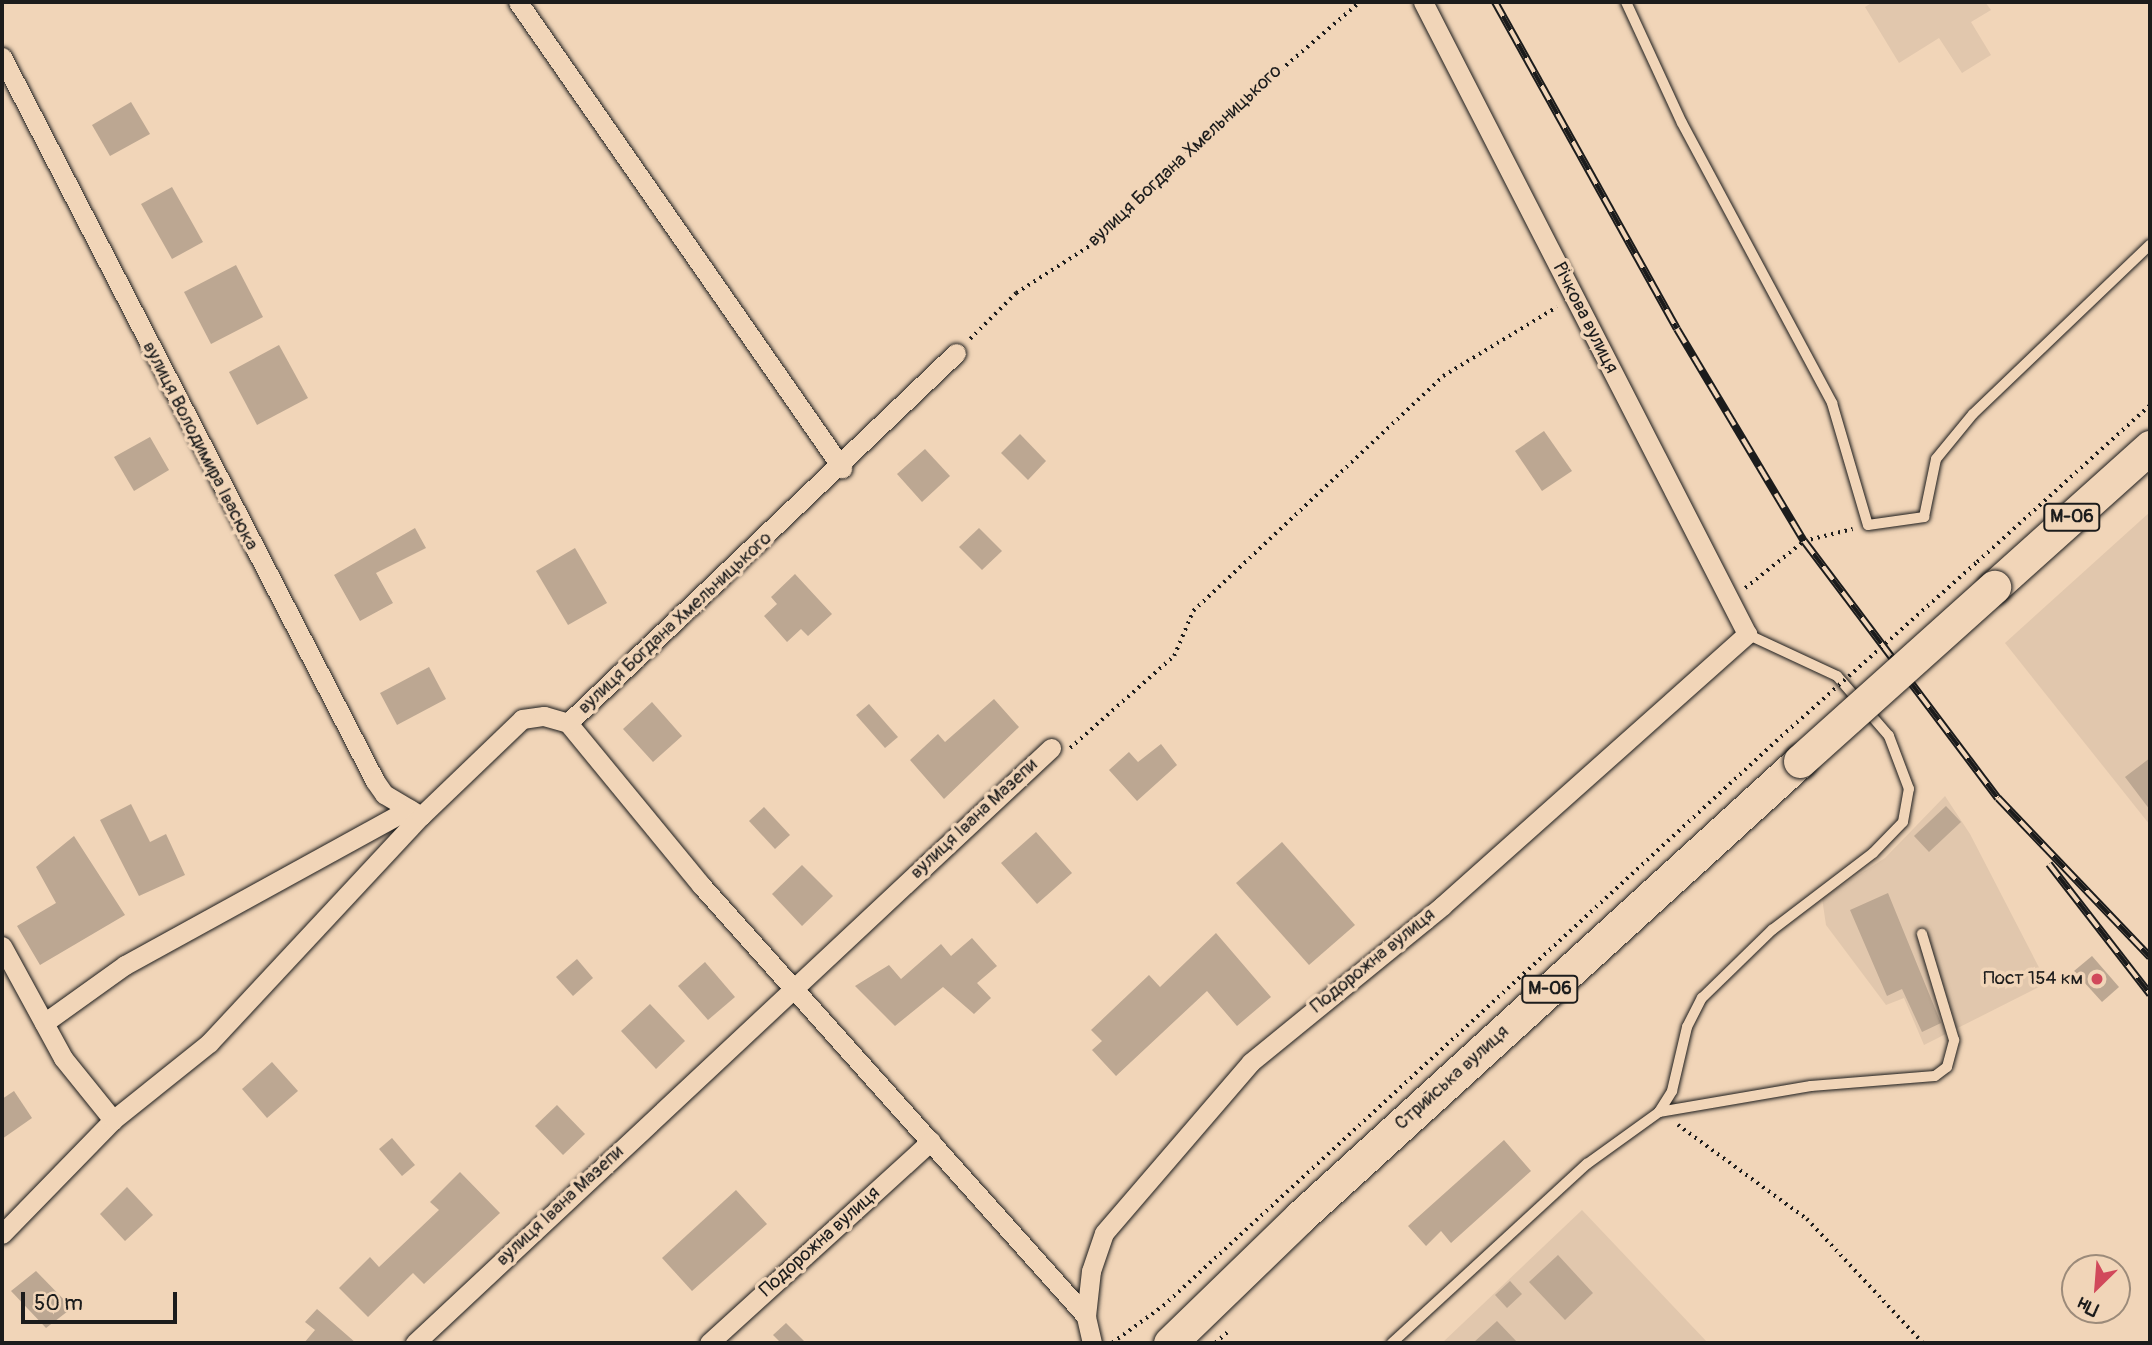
<!DOCTYPE html>
<meta charset="utf-8">
<style>
body{margin:0}
#map{position:relative;width:2152px;height:1345px;overflow:hidden;background:#f1d5b8;font-family:Pangolin,sans-serif}
div>[style]{position:absolute}
.built>*{inset:0;background:#e1c7ad}
.building>*{inset:0;background:#bca792}
.path>*{height:3.5px;margin-top:-1.75px;transform-origin:0;background:repeating-linear-gradient(90deg,#1c1c1c 0 2px,transparent 0 7px)}
.roads{filter:drop-shadow(0 0 2px #1c1c1c) drop-shadow(0 0 2px #1c1c1c)}
.lane>*{height:10px;margin:-5px;padding:0 5px;transform-origin:5px;border-radius:5px;background:#f1d5b8}
.street>*{height:19px;margin:-9.5px;padding:0 9.5px;transform-origin:9.5px;border-radius:9.5px;background:#f1d5b8}
.highway>*{height:33px;margin:-16.5px;padding:0 16.5px;transform-origin:16.5px;border-radius:16.5px;background:#f1d5b8}
.rail>*{height:8px;margin-top:-4px;transform-origin:0;background:repeating-linear-gradient(90deg,#f1d5b8 0 16px,#1c1c1c 0 32px);box-sizing:border-box;border-block:2px solid #1c1c1c}
.path-bridge>*{height:3.5px;margin-top:-1.75px;transform-origin:0;background:repeating-linear-gradient(90deg,#1c1c1c 0 2px,transparent 0 7px)}
.bridges{filter:drop-shadow(0 0 2px #1c1c1c) drop-shadow(0 0 2px #1c1c1c)}
.highway-bridge>*{height:33px;margin:-16.5px;padding:0 16.5px;transform-origin:16.5px;border-radius:16.5px;background:#f1d5b8}
.dots>*{width:19px;height:19px;translate:-50% -50%;box-sizing:border-box;border:4px solid #f1d5b8;border-radius:50%}
span{translate:-50% -50%;white-space:nowrap;text-align:center;line-height:1.15;-webkit-text-stroke:7px #f1d5b8;paint-order:stroke}
.shield-label span{padding:2px 5px;background:#f1d5b8;border:2px solid;border-radius:5px;-webkit-text-stroke-width:0}
.shield-label{font-size:18px;color:#1c1c1c;font-weight:700}
.street-label{font-size:19px;color:#1c1c1c}
.poi-label{font-size:19px;color:#1c1c1c}
.right{translate:-100% -50%;text-align:right}
.frame{position:absolute;inset:0;border:4px solid #1c1c1c;pointer-events:none}
.north{position:absolute;left:2061px;top:1254px;width:70px;height:70px;box-sizing:border-box;background:#f1d5b8;border:2px solid #9c8b7a;border-radius:50%;rotate:205deg;font-size:19px;font-weight:700;line-height:28px;text-align:center;color:#1c1c1c}
.north::after{content:'';display:block;margin:auto;width:24px;height:32px;background:#d1495b;clip-path:polygon(50% 0,100% 100%,50% 72%,0 100%)}
.scale{position:absolute;left:21px;top:1292px;width:156px;height:32px;box-sizing:border-box;border:4px solid #1c1c1c;border-top:0;padding-left:9px;font-size:21px;line-height:24px;white-space:nowrap;color:#1c1c1c;-webkit-text-stroke:5px #f1d5b8;paint-order:stroke}
</style>
<div id="map">
<div class="built">
<div style="clip-path:polygon(1873px 2px,1985px 2px,1991px 10px,1971px 22px,1991px 55px,1962px 73px,1939px 38px,1899px 63px,1865px 7px)"></div>
<div style="clip-path:polygon(2150px 512px,2150px 825px,2005px 643px)"></div>
<div style="clip-path:polygon(1945px 796px,1970px 834px,2047px 983px,1924px 1045px,1904px 998px,1886px 1005px,1826px 925px,1822px 898px,1885px 858px)"></div>
<div style="clip-path:polygon(1582px 1210px,1708px 1343px,1442px 1343px)"></div>
</div>
<div class="building">
<div style="clip-path:polygon(131px 102px,150px 134px,110px 156px,92px 125px)"></div>
<div style="clip-path:polygon(172px 187px,203px 242px,172px 259px,141px 204px)"></div>
<div style="clip-path:polygon(236px 265px,263px 317px,211px 344px,184px 292px)"></div>
<div style="clip-path:polygon(279px 345px,308px 398px,257px 425px,229px 372px)"></div>
<div style="clip-path:polygon(1544px 431px,1572px 471px,1542px 491px,1515px 451px)"></div>
<div style="clip-path:polygon(1020px 434px,1046px 461px,1028px 480px,1001px 453px)"></div>
<div style="clip-path:polygon(150px 437px,169px 470px,134px 491px,114px 457px)"></div>
<div style="clip-path:polygon(925px 449px,950px 476px,922px 502px,897px 474px)"></div>
<div style="clip-path:polygon(415px 528px,426px 548px,376px 573px,393px 603px,360px 621px,334px 575px)"></div>
<div style="clip-path:polygon(979px 528px,1002px 551px,982px 570px,959px 547px)"></div>
<div style="clip-path:polygon(575px 548px,607px 603px,568px 625px,536px 571px)"></div>
<div style="clip-path:polygon(795px 574px,832px 614px,808px 636px,801px 629px,787px 642px,764px 616px,777px 604px,771px 597px)"></div>
<div style="clip-path:polygon(429px 667px,446px 699px,397px 725px,380px 693px)"></div>
<div style="clip-path:polygon(994px 699px,1019px 727px,944px 799px,910px 760px,938px 734px,945px 742px)"></div>
<div style="clip-path:polygon(652px 702px,682px 736px,653px 762px,623px 729px)"></div>
<div style="clip-path:polygon(869px 704px,898px 737px,885px 748px,856px 715px)"></div>
<div style="clip-path:polygon(1161px 744px,1177px 765px,1137px 801px,1109px 770px,1129px 752px,1138px 762px)"></div>
<div style="clip-path:polygon(2150px 758px,2150px 810px,2125px 777px)"></div>
<div style="clip-path:polygon(131px 804px,150px 842px,166px 834px,185px 875px,139px 896px,100px 820px)"></div>
<div style="clip-path:polygon(1946px 806px,1961px 822px,1929px 852px,1914px 836px)"></div>
<div style="clip-path:polygon(764px 807px,790px 835px,775px 849px,749px 821px)"></div>
<div style="clip-path:polygon(1036px 832px,1072px 873px,1037px 904px,1001px 863px)"></div>
<div style="clip-path:polygon(74px 836px,125px 915px,40px 965px,17px 926px,56px 903px,36px 867px)"></div>
<div style="clip-path:polygon(1282px 842px,1355px 925px,1309px 965px,1236px 883px)"></div>
<div style="clip-path:polygon(802px 865px,833px 896px,802px 926px,772px 894px)"></div>
<div style="clip-path:polygon(1888px 893px,1941px 1023px,1922px 1032px,1902px 989px,1887px 996px,1850px 910px)"></div>
<div style="clip-path:polygon(1216px 933px,1271px 997px,1237px 1026px,1207px 991px,1116px 1076px,1092px 1050px,1102px 1041px,1091px 1030px,1149px 975px,1160px 987px)"></div>
<div style="clip-path:polygon(972px 938px,997px 966px,977px 983px,991px 998px,974px 1014px,943px 987px,895px 1026px,855px 986px,889px 965px,901px 979px,941px 944px,951px 956px)"></div>
<div style="clip-path:polygon(2092px 956px,2119px 987px,2102px 1002px,2074px 971px)"></div>
<div style="clip-path:polygon(577px 959px,593px 978px,573px 996px,556px 977px)"></div>
<div style="clip-path:polygon(705px 962px,735px 997px,708px 1020px,678px 986px)"></div>
<div style="clip-path:polygon(650px 1004px,685px 1041px,656px 1069px,621px 1031px)"></div>
<div style="clip-path:polygon(272px 1062px,298px 1091px,267px 1118px,242px 1089px)"></div>
<div style="clip-path:polygon(14px 1091px,32px 1118px,2px 1139px,2px 1099px)"></div>
<div style="clip-path:polygon(557px 1105px,585px 1134px,563px 1155px,535px 1126px)"></div>
<div style="clip-path:polygon(392px 1138px,415px 1165px,402px 1176px,379px 1149px)"></div>
<div style="clip-path:polygon(1504px 1140px,1531px 1171px,1451px 1243px,1441px 1231px,1426px 1246px,1408px 1226px)"></div>
<div style="clip-path:polygon(460px 1172px,500px 1213px,424px 1284px,413px 1273px,368px 1317px,339px 1288px,370px 1257px,379px 1267px,439px 1210px,430px 1202px)"></div>
<div style="clip-path:polygon(127px 1187px,153px 1215px,125px 1241px,100px 1214px)"></div>
<div style="clip-path:polygon(736px 1190px,767px 1224px,692px 1291px,662px 1258px)"></div>
<div style="clip-path:polygon(1558px 1255px,1593px 1293px,1565px 1320px,1529px 1282px)"></div>
<div style="clip-path:polygon(36px 1271px,72px 1308px,46px 1328px,11px 1291px)"></div>
<div style="clip-path:polygon(1510px 1281px,1522px 1294px,1507px 1308px,1495px 1295px)"></div>
<div style="clip-path:polygon(317px 1309px,356px 1343px,304px 1343px,315px 1330px,305px 1322px)"></div>
<div style="clip-path:polygon(1497px 1321px,1518px 1343px,1473px 1343px)"></div>
<div style="clip-path:polygon(786px 1323px,806px 1343px,781px 1343px,773px 1335px)"></div>
</div>
<div class="path">
<div style="left:970px;top:339px;width:65px;rotate:-45deg"></div>
<div style="left:1016px;top:293px;width:98px;rotate:-32.6deg"></div>
<div style="left:1099px;top:240px;width:102px;rotate:-46.6deg"></div>
<div style="left:1169px;top:166px;width:252px;rotate:-40.7deg"></div>
<div style="left:1977px;top:562px;width:234px;rotate:-42.2deg"></div>
<div style="left:1745px;top:588px;width:75px;rotate:-38.5deg"></div>
<div style="left:1804px;top:541px;width:50px;rotate:-13.8deg"></div>
<div style="left:1070px;top:748px;width:139px;rotate:-41.5deg"></div>
<div style="left:1174px;top:656px;width:49px;rotate:-67.1deg"></div>
<div style="left:1193px;top:611px;width:343px;rotate:-43.2deg"></div>
<div style="left:1443px;top:376px;width:133px;rotate:-31.2deg"></div>
<div style="left:1678px;top:1125px;width:160px;rotate:36.1deg"></div>
<div style="left:1807px;top:1219px;width:170px;rotate:46.9deg"></div>
<div style="left:1112px;top:1343px;width:63px;rotate:-36deg"></div>
<div style="left:1163px;top:1306px;width:847px;rotate:-42.66deg"></div>
<div style="left:1215px;top:1343px;width:20px;rotate:-41deg"></div>
</div>
<div class="roads">
<div class="lane">
<div style="left:1626px;top:2px;width:133px;rotate:65.2deg"></div>
<div style="left:1682px;top:123px;width:318px;rotate:61.8deg"></div>
<div style="left:1832px;top:403px;width:127px;rotate:73.6deg"></div>
<div style="left:1868px;top:525px;width:57px;rotate:-8.1deg"></div>
<div style="left:1924px;top:517px;width:59px;rotate:-78.3deg"></div>
<div style="left:1936px;top:459px;width:58px;rotate:-50.6deg"></div>
<div style="left:1973px;top:414px;width:245px;rotate:-43.7deg"></div>
<div style="left:1659px;top:1112px;width:154px;rotate:-9.7deg"></div>
<div style="left:1811px;top:1086px;width:124px;rotate:-4.6deg"></div>
<div style="left:1935px;top:1076px;width:15px;rotate:-37deg"></div>
<div style="left:1947px;top:1067px;width:28px;rotate:-75deg"></div>
<div style="left:1954px;top:1040px;width:111px;rotate:-106.8deg"></div>
<div style="left:1392px;top:1343px;width:265px;rotate:-42.6deg"></div>
<div style="left:1587px;top:1164px;width:89px;rotate:-35.8deg"></div>
<div style="left:1659px;top:1112px;width:25px;rotate:-58deg"></div>
<div style="left:1672px;top:1091px;width:66px;rotate:-76.8deg"></div>
<div style="left:1687px;top:1027px;width:33px;rotate:-63deg"></div>
<div style="left:1702px;top:998px;width:98px;rotate:-44.2deg"></div>
<div style="left:1772px;top:930px;width:127px;rotate:-37.3deg"></div>
<div style="left:1873px;top:853px;width:43px;rotate:-45.9deg"></div>
<div style="left:1903px;top:822px;width:34px;rotate:-80deg"></div>
<div style="left:1909px;top:789px;width:57px;rotate:-110.7deg"></div>
<div style="left:1889px;top:736px;width:79px;rotate:-130.9deg"></div>
<div style="left:1837px;top:676px;width:99px;rotate:-155deg"></div>
</div>
<div class="street">
<div style="left:518px;top:2px;width:568px;rotate:55.19deg"></div>
<div style="left:2px;top:57px;width:814px;rotate:62.74deg"></div>
<div style="left:375px;top:781px;width:16px;rotate:55deg"></div>
<div style="left:384px;top:794px;width:43px;rotate:30.7deg"></div>
<div style="left:568px;top:723px;width:210px;rotate:50.6deg"></div>
<div style="left:701px;top:885px;width:578px;rotate:48.23deg"></div>
<div style="left:2px;top:946px;width:128px;rotate:61.4deg"></div>
<div style="left:63px;top:1058px;width:80px;rotate:51.1deg"></div>
<div style="left:44px;top:1023px;width:100px;rotate:-35.6deg"></div>
<div style="left:125px;top:965px;width:324px;rotate:-28.8deg"></div>
<div style="left:2px;top:1234px;width:159px;rotate:-45.8deg"></div>
<div style="left:113px;top:1120px;width:123px;rotate:-38.7deg"></div>
<div style="left:209px;top:1043px;width:311px;rotate:-47deg"></div>
<div style="left:421px;top:816px;width:140px;rotate:-43.8deg"></div>
<div style="left:522px;top:719px;width:22px;rotate:-8deg"></div>
<div style="left:544px;top:716px;width:25px;rotate:16deg"></div>
<div style="left:568px;top:723px;width:536px;rotate:-43.64deg"></div>
<div style="left:415px;top:1343px;width:871px;rotate:-43.09deg"></div>
<div style="left:709px;top:1343px;width:300px;rotate:-42.3deg"></div>
<div style="left:1092px;top:1343px;width:28px;rotate:-103deg"></div>
<div style="left:1086px;top:1316px;width:45px;rotate:-83.7deg"></div>
<div style="left:1091px;top:1271px;width:40px;rotate:-71.1deg"></div>
<div style="left:1104px;top:1233px;width:225px;rotate:-49.3deg"></div>
<div style="left:1251px;top:1062px;width:247px;rotate:-39.2deg"></div>
<div style="left:1442px;top:906px;width:409px;rotate:-41.7deg"></div>
<div style="left:1747px;top:634px;width:710px;rotate:-117.14deg"></div>
</div>
<div class="highway">
<div style="left:1994px;top:587px;width:210px;rotate:-41.9deg"></div>
<div style="left:1170px;top:1343px;width:181px;rotate:-44.1deg"></div>
<div style="left:1300px;top:1217px;width:677px;rotate:-42.36deg"></div>
</div>
</div>
<div class="rail">
<div style="left:1495px;top:2px;width:374px;rotate:60.9deg"></div>
<div style="left:1677px;top:329px;width:247px;rotate:59.1deg"></div>
<div style="left:1804px;top:541px;width:322px;rotate:53deg"></div>
<div style="left:1998px;top:798px;width:220px;rotate:46.3deg"></div>
<div style="left:2049px;top:864px;width:165px;rotate:52.2deg"></div>
</div>
<div class="path-bridge">
<div style="left:1786px;top:732px;width:256px;rotate:-41.7deg"></div>
</div>
<div class="bridges">
<div class="highway-bridge">
<div style="left:1800px;top:761px;width:261px;rotate:-41.9deg"></div>
</div>
</div>
<div class="dots">
<div style="left:2097px;top:979px;background:#d1495b"></div>
</div>
<div class="shield-label">
<span style="left:2072px;top:517px">М-06</span>
<span style="left:1550px;top:989px">М-06</span>
</div>
<div class="street-label">
<span style="left:1185px;top:156px;rotate:-43deg">вулиця Богдана Хмельницького</span>
<span style="left:1585px;top:318px;rotate:63deg">Річкова вулиця</span>
<span style="left:200px;top:446px;rotate:63deg">вулиця Володимира Івасюка</span>
<span style="left:675px;top:623px;rotate:-43deg">вулиця Богдана Хмельницького</span>
<span style="left:974px;top:819px;rotate:-43deg">вулиця Івана Мазепи</span>
<span style="left:1373px;top:961px;rotate:-39deg">Подорожна вулиця</span>
<span style="left:1452px;top:1078px;rotate:-42deg">Стрийська вулиця</span>
<span style="left:560px;top:1206px;rotate:-43deg">вулиця Івана Мазепи</span>
<span style="left:820px;top:1242px;rotate:-42deg">Подорожна вулиця</span>
</div>
<div class="poi-label">
<span class="right" style="left:2083px;top:979px">Пост 154 км</span>
</div>
<div class="frame"></div>
<div class="north">Пн</div>
<div class="scale">50 m</div>
</div>
